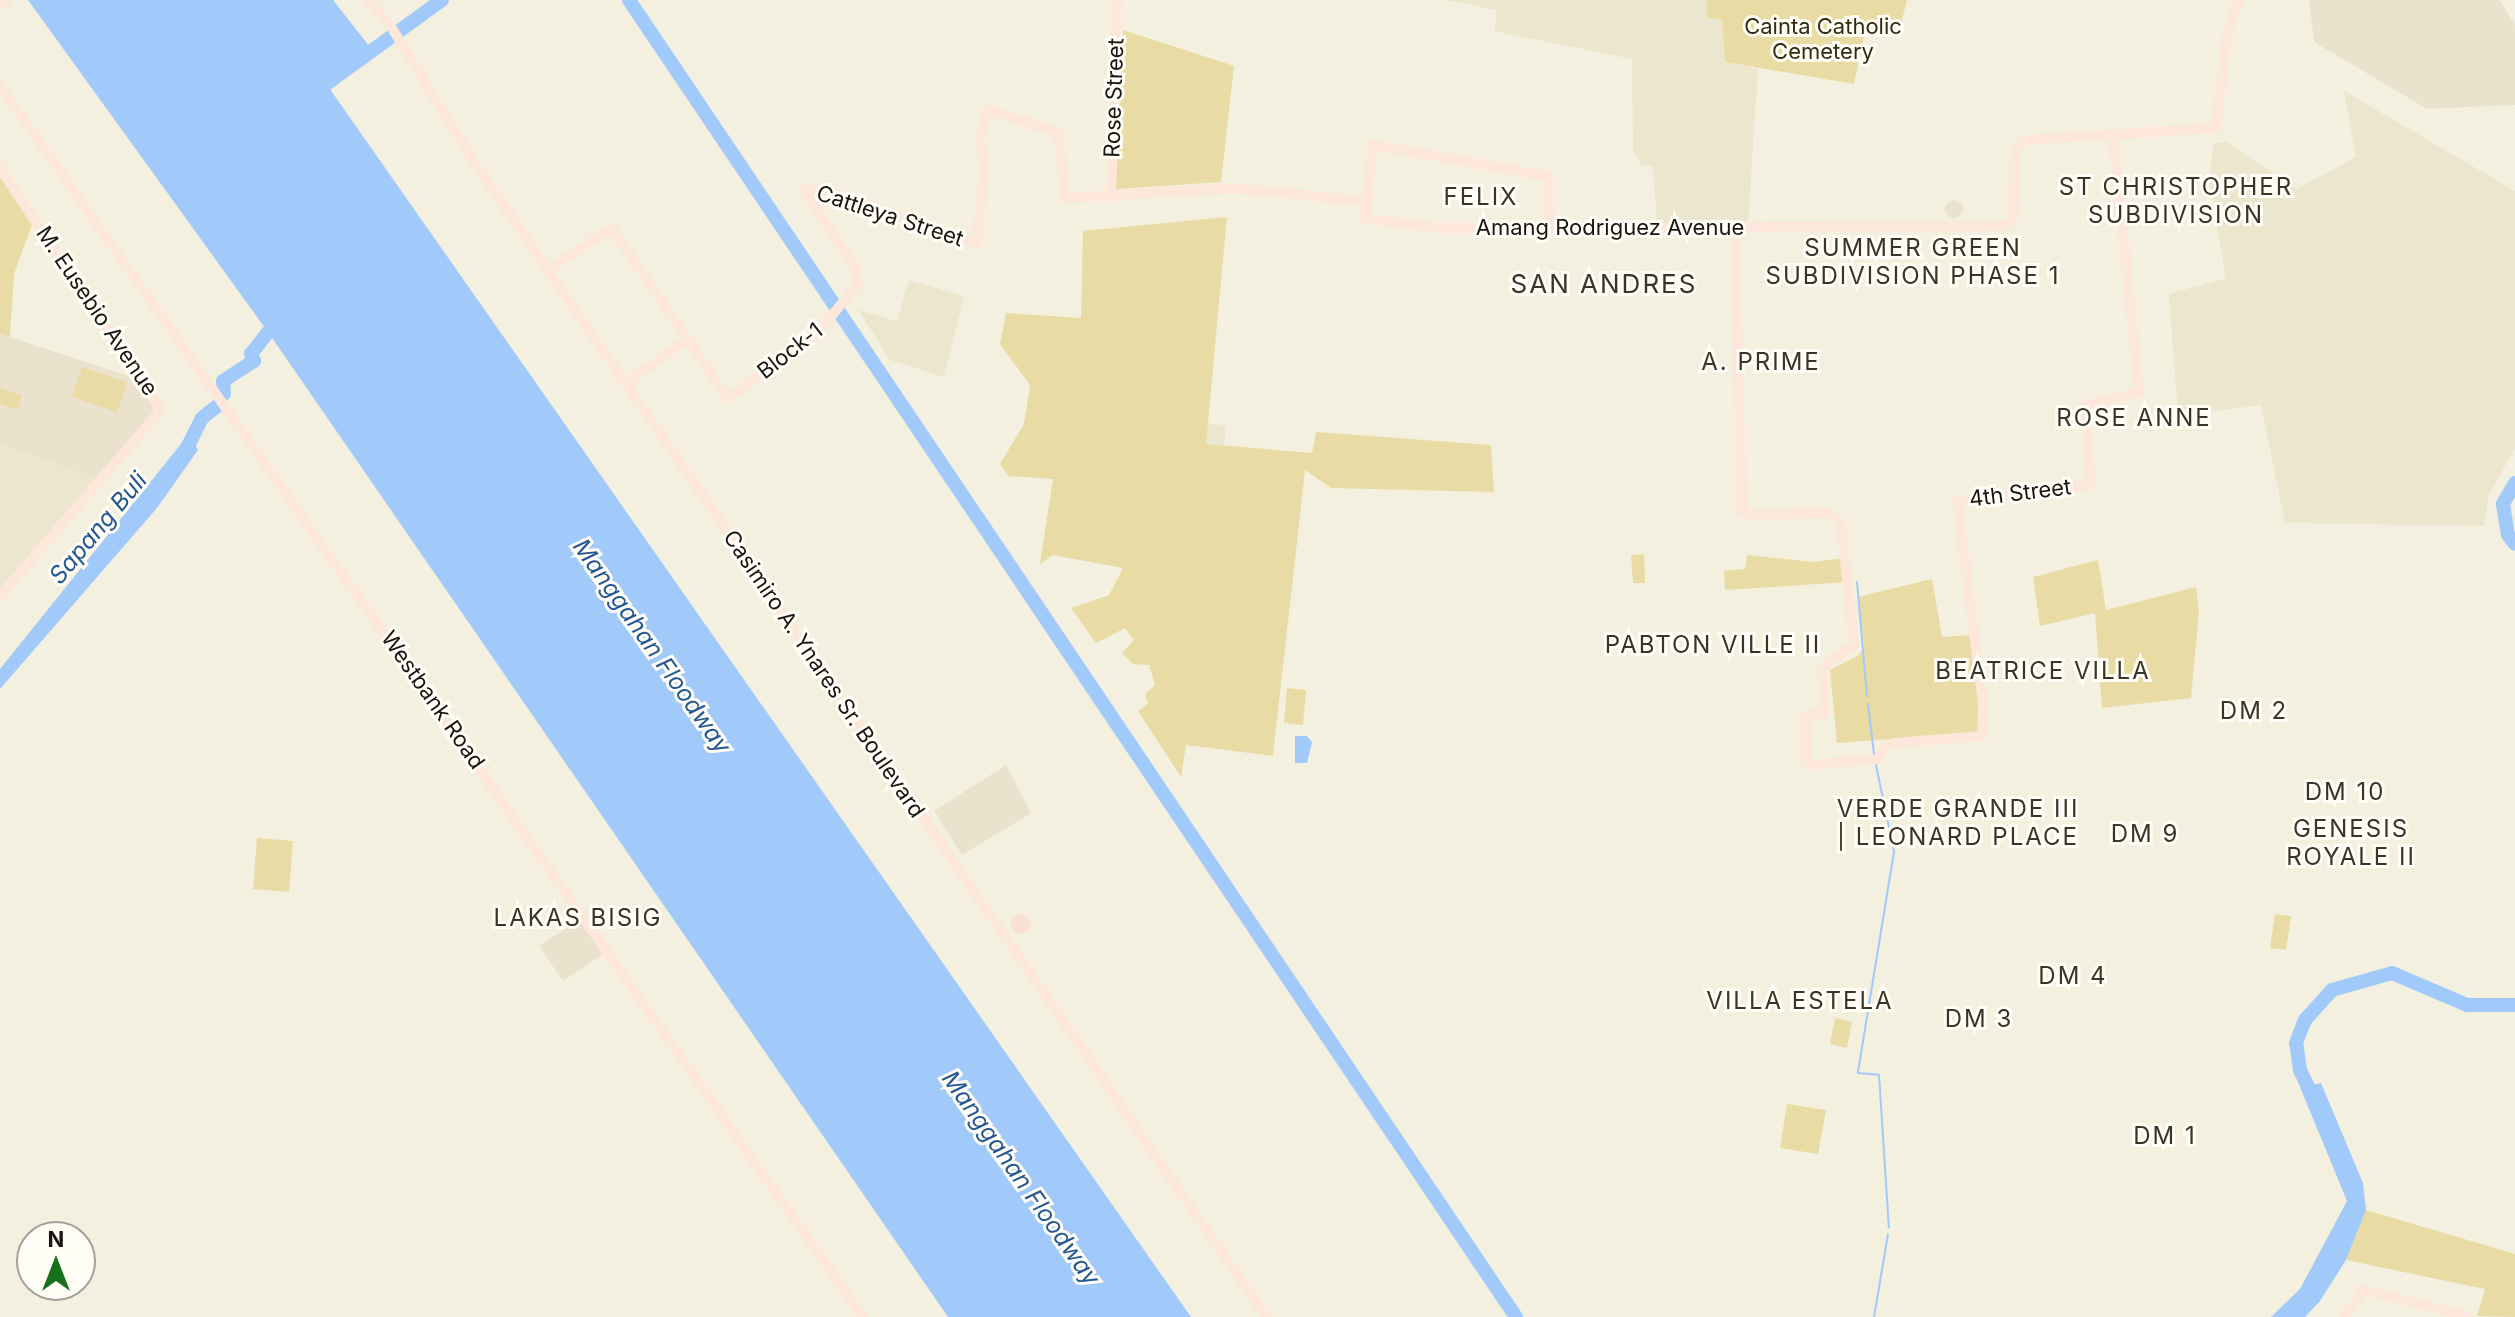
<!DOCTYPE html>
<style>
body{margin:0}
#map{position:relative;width:2515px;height:1317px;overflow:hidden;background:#f4f0df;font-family:Inter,sans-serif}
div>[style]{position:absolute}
.commercial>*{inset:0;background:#f8e1d5}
.round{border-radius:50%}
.built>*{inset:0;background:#ebe6cd}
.education>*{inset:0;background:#eae2cc}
.green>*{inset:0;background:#e8dba3}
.water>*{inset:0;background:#a1c9f9}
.stream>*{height:2px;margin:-1px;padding:0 1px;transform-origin:1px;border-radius:1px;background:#a1c9f9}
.river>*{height:14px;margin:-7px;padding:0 7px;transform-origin:7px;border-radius:7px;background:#a1c9f9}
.secondary>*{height:10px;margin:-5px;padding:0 5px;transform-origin:5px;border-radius:5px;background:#fde6da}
span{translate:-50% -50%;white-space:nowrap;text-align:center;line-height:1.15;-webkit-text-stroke:6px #fffdf6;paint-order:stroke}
.park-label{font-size:22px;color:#322c10}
.street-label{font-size:22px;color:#171610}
.neighbourhood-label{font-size:24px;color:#393628;letter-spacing:2px}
.water-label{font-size:24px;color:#245892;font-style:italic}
.quarter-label{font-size:26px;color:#393628;letter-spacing:2px}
.north{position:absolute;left:16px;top:1221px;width:80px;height:80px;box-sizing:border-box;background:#fffdf6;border:2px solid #a2a19a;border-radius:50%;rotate:0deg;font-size:22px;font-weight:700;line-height:32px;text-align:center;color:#171610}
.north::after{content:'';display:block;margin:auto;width:28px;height:36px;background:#19701b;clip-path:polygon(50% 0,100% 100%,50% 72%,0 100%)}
</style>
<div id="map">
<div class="commercial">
<div class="round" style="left:1011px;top:914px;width:20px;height:20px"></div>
</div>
<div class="built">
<div style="clip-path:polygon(1445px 0,1707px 0,1707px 18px,1722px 19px,1725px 62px,1758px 69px,1748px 224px,1657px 224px,1653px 166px,1642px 166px,1633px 150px,1632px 59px,1494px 31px,1497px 10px)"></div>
<div style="clip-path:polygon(2344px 91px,2515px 191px,2515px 448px,2489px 495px,2484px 526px,2285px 523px,2261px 405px,2178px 416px,2169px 294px,2226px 278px,2210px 184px,2213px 144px,2226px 142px,2297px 189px,2356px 157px)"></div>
<div style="clip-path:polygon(909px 280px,964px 296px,944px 377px,890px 360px,858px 310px,897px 321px)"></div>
<div style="clip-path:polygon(1207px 424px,1226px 425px,1224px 445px,1206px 444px)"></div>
<div style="clip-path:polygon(0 444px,96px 478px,0 588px)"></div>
</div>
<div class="education">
<div style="clip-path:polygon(2309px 0,2499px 0,2515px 25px,2515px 105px,2427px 109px,2314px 42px)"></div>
<div class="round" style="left:1945px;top:200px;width:18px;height:18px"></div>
<div style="clip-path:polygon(0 334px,132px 377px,153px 402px,153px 416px,96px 478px,0 444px)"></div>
<div style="clip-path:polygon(1006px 765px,1031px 813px,962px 855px,934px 811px)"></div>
<div style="clip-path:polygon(581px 918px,605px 953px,563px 981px,539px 946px)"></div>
</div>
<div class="green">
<div style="clip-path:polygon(1707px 0,1907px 0,1899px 32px,1865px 31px,1854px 84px,1725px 62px,1722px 19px,1707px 18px)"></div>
<div style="clip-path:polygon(1123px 30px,1234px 66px,1221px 182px,1116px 189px)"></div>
<div style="clip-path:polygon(0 177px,32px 225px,14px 274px,10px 337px,0 334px)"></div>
<div style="clip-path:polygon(1227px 217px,1206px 444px,1312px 453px,1316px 432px,1491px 445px,1494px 492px,1331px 488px,1305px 470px,1273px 756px,1186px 745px,1181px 777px,1138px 711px,1148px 704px,1145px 694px,1155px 685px,1149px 665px,1133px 664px,1122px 653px,1134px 640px,1125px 628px,1096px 643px,1071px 608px,1109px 595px,1123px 568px,1053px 555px,1040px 564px,1053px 479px,1008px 476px,1000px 464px,1024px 424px,1030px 385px,1000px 344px,1006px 313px,1081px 318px,1083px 231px)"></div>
<div style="clip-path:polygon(82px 367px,127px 382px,117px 412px,72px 397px)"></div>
<div style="clip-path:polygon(0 388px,22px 396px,18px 410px,0 404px)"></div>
<div style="clip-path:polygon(1644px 554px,1645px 583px,1633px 583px,1631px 555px)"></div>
<div style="clip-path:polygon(1747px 555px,1814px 562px,1844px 558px,1847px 582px,1725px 590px,1724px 571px,1745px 569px)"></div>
<div style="clip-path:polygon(2098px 560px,2106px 610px,2196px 587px,2199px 612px,2191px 698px,2102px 708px,2095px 613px,2040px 626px,2033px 577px)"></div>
<div style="clip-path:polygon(1932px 579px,1942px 637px,1972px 635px,1983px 727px,1976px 733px,1837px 743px,1830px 670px,1859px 655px,1864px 646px,1858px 597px)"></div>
<div style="clip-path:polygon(1287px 688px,1306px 690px,1303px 725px,1284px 723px)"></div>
<div style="clip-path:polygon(257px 838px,293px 841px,289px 892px,253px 889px)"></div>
<div style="clip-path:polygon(2275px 914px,2291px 916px,2286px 950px,2270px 948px)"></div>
<div style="clip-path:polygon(1835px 1018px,1852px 1022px,1847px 1048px,1830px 1044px)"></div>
<div style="clip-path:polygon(1787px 1104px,1826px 1110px,1818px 1154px,1780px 1148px)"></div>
<div style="clip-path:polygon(2366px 1210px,2515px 1254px,2515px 1317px,2477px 1316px,2485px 1289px,2346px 1260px)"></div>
</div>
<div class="water">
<div style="clip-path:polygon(28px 0,333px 0,373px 51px,327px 85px,1191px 1317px,948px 1317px,268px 332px)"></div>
<div style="clip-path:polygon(189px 434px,198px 450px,157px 508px,0 689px,0 669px)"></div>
<div style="clip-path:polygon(1295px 736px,1307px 736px,1312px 742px,1307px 763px,1295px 763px)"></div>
<div style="clip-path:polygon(2321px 1083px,2363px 1183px,2366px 1210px,2346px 1260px,2320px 1301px,2305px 1317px,2271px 1317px,2300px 1289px,2347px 1201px,2300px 1087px)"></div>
</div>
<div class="stream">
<div style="left:1857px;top:582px;width:114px;rotate:85deg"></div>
<div style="left:1868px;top:704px;width:50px;rotate:83.2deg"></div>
<div style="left:1876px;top:765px;width:89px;rotate:78.3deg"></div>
<div style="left:1894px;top:852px;width:224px;rotate:99.3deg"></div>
<div style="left:1858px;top:1073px;width:21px;rotate:5deg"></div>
<div style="left:1879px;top:1075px;width:153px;rotate:86.3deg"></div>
<div style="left:1874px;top:1317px;width:84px;rotate:-80.4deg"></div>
</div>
<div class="river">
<div style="left:629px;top:0;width:1588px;rotate:56.04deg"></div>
<div style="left:314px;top:87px;width:12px;rotate:-14deg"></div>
<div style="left:326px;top:84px;width:143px;rotate:-35.9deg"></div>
<div style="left:224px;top:394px;width:13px;rotate:-94deg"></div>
<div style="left:223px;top:381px;width:37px;rotate:-33deg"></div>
<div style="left:254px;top:361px;width:8px;rotate:-113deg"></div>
<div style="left:251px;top:354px;width:28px;rotate:-52deg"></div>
<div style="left:183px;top:456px;width:42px;rotate:-63.4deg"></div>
<div style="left:202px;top:418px;width:23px;rotate:-38deg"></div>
<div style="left:2515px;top:483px;width:24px;rotate:120deg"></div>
<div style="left:2503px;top:504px;width:31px;rotate:81deg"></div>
<div style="left:2508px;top:535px;width:11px;rotate:52deg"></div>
<div style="left:2315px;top:1101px;width:34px;rotate:-116deg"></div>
<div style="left:2300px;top:1070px;width:27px;rotate:-98deg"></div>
<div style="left:2296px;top:1043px;width:25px;rotate:-69deg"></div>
<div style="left:2305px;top:1020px;width:40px;rotate:-48deg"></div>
<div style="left:2332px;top:990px;width:62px;rotate:-15.8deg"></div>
<div style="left:2392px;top:973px;width:82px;rotate:23.1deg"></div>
<div style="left:2467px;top:1005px;width:48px"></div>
</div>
<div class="secondary">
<div style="left:368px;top:0;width:33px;rotate:49deg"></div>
<div style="left:390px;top:25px;width:159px;rotate:58.6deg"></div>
<div style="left:473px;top:161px;width:1402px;rotate:55.55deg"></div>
<div style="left:0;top:6px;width:10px;rotate:-37deg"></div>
<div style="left:0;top:86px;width:1503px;rotate:54.97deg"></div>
<div style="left:0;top:168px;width:291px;rotate:56.4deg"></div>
<div style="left:161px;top:410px;width:246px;rotate:130.9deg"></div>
<div style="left:1111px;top:197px;width:197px;rotate:-88.3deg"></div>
<div style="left:1549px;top:227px;width:51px;rotate:-91.1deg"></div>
<div style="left:1548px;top:176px;width:178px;rotate:-170deg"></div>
<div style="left:1373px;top:145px;width:73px;rotate:96.3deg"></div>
<div style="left:1365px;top:218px;width:74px;rotate:7.8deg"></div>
<div style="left:1438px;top:228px;width:566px;rotate:-0.2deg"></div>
<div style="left:2004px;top:226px;width:11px;rotate:-38deg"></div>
<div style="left:2013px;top:219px;width:71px;rotate:-88.4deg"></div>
<div style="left:2015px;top:148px;width:13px;rotate:-39deg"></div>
<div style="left:2025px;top:140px;width:191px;rotate:-3.6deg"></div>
<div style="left:2216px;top:128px;width:100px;rotate:-83.1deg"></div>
<div style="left:2228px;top:29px;width:31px;rotate:-68deg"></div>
<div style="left:1735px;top:228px;width:282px;rotate:88.6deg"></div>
<div style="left:1742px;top:510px;width:9px;rotate:36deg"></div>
<div style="left:1749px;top:515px;width:80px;rotate:-1.4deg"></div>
<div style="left:1829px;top:513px;width:16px;rotate:40deg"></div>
<div style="left:1841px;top:523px;width:122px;rotate:83.9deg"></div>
<div style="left:1854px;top:644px;width:39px;rotate:144deg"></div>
<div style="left:1822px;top:667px;width:46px;rotate:87.5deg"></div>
<div style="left:1824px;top:713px;width:19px;rotate:171deg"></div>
<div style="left:1805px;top:716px;width:49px;rotate:88.8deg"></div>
<div style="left:1806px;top:765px;width:72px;rotate:-4.8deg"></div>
<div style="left:1878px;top:759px;width:16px;rotate:-60deg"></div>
<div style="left:1886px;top:745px;width:8px;rotate:-14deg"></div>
<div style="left:1894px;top:743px;width:88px;rotate:-4.5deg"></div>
<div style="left:1982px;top:736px;width:32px;rotate:-88deg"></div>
<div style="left:1983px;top:704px;width:205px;rotate:-97.3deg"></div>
<div style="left:1957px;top:501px;width:135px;rotate:-6.8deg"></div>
<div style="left:2091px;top:485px;width:80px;rotate:-94.3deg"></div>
<div style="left:2085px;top:405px;width:56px;rotate:-13.5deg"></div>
<div style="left:2139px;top:392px;width:258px;rotate:-95.8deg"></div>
<div style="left:548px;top:270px;width:77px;rotate:-33.3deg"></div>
<div style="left:612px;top:228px;width:205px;rotate:55.9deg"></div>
<div style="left:727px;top:398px;width:106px;rotate:-35deg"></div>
<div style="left:814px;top:337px;width:69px;rotate:-50.3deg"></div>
<div style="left:858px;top:284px;width:17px;rotate:-100deg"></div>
<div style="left:855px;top:267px;width:93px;rotate:-124deg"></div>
<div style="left:803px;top:190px;width:17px;rotate:-7deg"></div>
<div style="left:820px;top:188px;width:167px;rotate:19.6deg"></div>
<div style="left:977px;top:244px;width:76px;rotate:-84.7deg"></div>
<div style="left:984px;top:168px;width:33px;rotate:-97deg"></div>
<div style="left:980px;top:135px;width:26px;rotate:-74deg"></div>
<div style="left:987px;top:110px;width:74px;rotate:17.2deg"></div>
<div style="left:1058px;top:132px;width:66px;rotate:83.9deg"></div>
<div style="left:1065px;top:198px;width:169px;rotate:-3.4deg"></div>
<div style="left:1234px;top:188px;width:131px;rotate:5.7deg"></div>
<div style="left:625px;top:384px;width:74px;rotate:-35.6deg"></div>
<div style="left:2345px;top:1317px;width:32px;rotate:-56deg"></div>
<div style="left:2363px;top:1290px;width:109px;rotate:14.3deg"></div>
</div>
<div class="park-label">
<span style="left:1823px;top:39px">Cainta Catholic<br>Cemetery</span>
</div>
<div class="street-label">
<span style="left:1114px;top:98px;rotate:-88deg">Rose Street</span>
<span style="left:890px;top:216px;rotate:18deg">Cattleya Street</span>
<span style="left:1610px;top:228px">Amang Rodriguez Avenue</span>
<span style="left:97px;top:311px;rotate:56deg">M. Eusebio Avenue</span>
<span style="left:790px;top:351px;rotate:-38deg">Block-1</span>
<span style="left:2020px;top:493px;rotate:-7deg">4th Street</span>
<span style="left:824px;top:674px;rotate:56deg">Casimiro A. Ynares Sr. Boulevard</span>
<span style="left:433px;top:700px;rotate:55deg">Westbank Road</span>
</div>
<div class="neighbourhood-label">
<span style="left:2176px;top:201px">ST CHRISTOPHER<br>SUBDIVISION</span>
<span style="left:1481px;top:197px">FELIX</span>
<span style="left:1913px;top:262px">SUMMER GREEN<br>SUBDIVISION PHASE 1</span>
<span style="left:1761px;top:362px">A. PRIME</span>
<span style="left:2134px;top:418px">ROSE ANNE</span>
<span style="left:1713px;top:645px">PABTON VILLE II</span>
<span style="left:2043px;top:671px">BEATRICE VILLA</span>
<span style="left:2254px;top:711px">DM 2</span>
<span style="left:2345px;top:792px">DM 10</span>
<span style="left:1958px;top:823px">VERDE GRANDE III<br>| LEONARD PLACE</span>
<span style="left:2351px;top:843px">GENESIS<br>ROYALE II</span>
<span style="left:2145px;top:834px">DM 9</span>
<span style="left:578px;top:918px">LAKAS BISIG</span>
<span style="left:2073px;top:976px">DM 4</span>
<span style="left:1800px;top:1001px">VILLA ESTELA</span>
<span style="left:1979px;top:1019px">DM 3</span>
<span style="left:2165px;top:1136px">DM 1</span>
</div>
<div class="water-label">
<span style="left:98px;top:528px;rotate:-50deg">Sapang Buli</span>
<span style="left:652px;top:646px;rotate:55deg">Manggahan Floodway</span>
<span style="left:1021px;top:1178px;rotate:55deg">Manggahan Floodway</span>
</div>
<div class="quarter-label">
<span style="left:1604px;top:284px">SAN ANDRES</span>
</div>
<div class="north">N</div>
</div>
